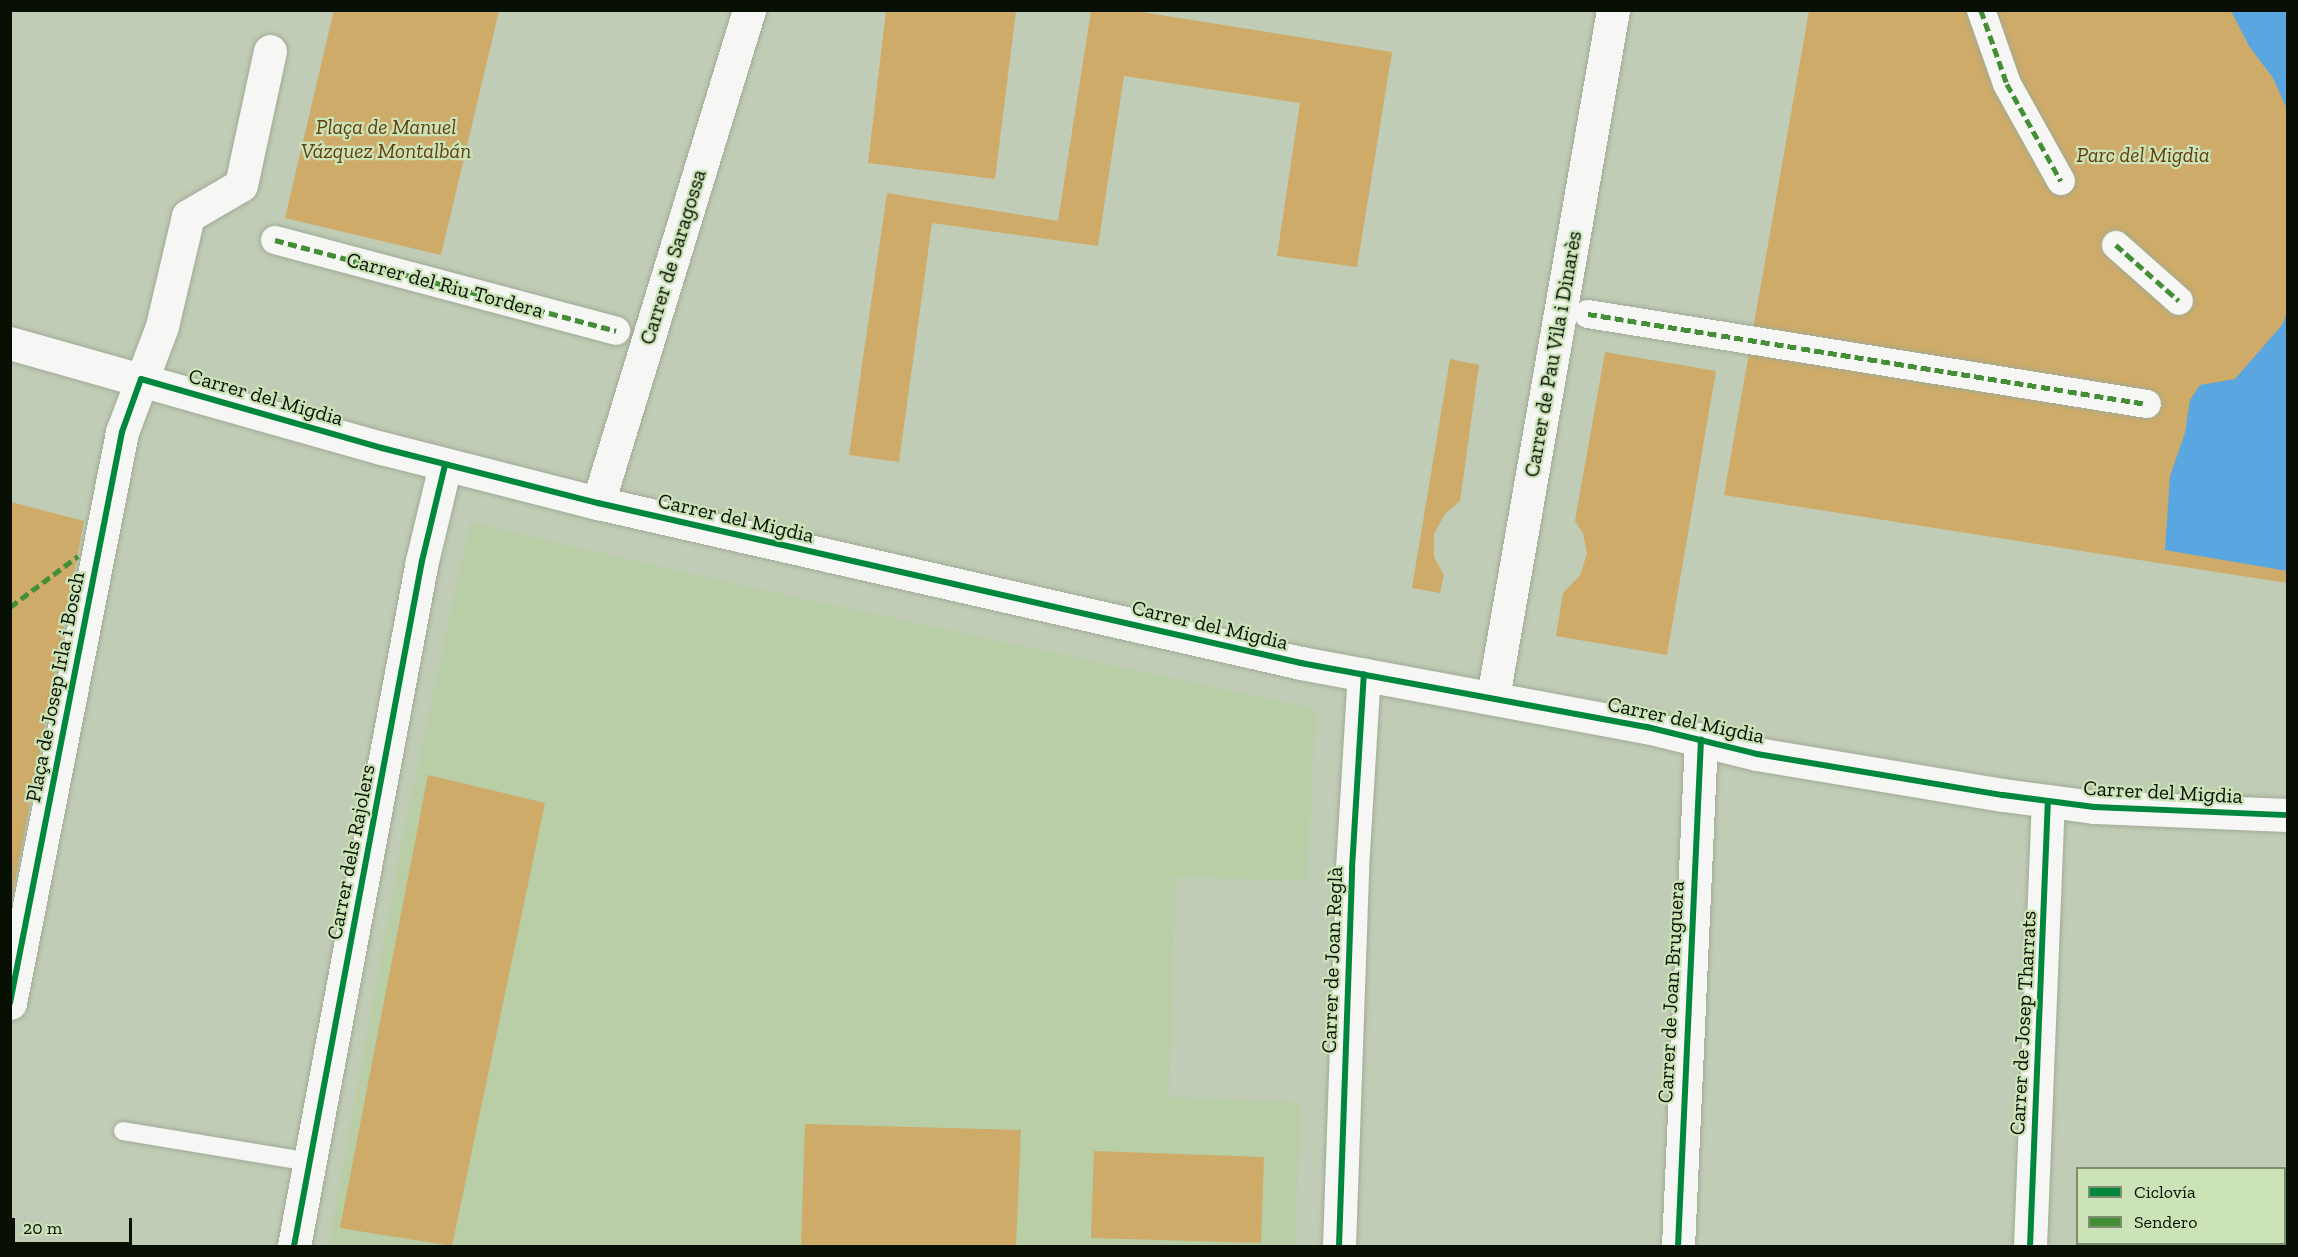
<!DOCTYPE html>
<meta charset="utf-8">
<style>
body{margin:0}
#map{position:relative;width:2298px;height:1257px;overflow:hidden;background:#c0ccb5;font-family:"Zilla Slab",serif}
div>[style]{position:absolute}
.built>*{inset:0;background:#b9cda7}
.green>*{inset:0;background:#ceab68}
.water>*{inset:0;background:#5aa6e1}
.roads{filter:drop-shadow(0 0 2px #a0aa97) drop-shadow(0 0 2px #a0aa97)}
.service>*{height:18px;margin:-9px;padding:0 9px;transform-origin:9px;border-radius:9px;background:#f6f7f4}
.pedestrian>*{height:28px;margin:-14px;padding:0 14px;transform-origin:14px;border-radius:14px;background:#f6f7f4}
.minor>*{height:33px;margin:-16.5px;padding:0 16.5px;transform-origin:16.5px;border-radius:16.5px;background:#f6f7f4}
.quiet>*{height:4.5px;margin-top:-2.25px;transform-origin:0;background:repeating-linear-gradient(90deg,#448f36 0 9px,transparent 0 13.5px)}
.cycleway>*{height:6px;margin:-3px;padding:0 3px;transform-origin:3px;border-radius:3px;background:#00873e}
span{translate:-50% -50%;white-space:nowrap;text-align:center;line-height:1.15;-webkit-text-stroke:4.5px #cce3b8;paint-order:stroke}
.park-label{font-size:21px;color:#623f0c;font-style:italic}
.street-label{font-size:21px;color:#081003}
.frame{position:absolute;inset:0;border:12px solid #081003;pointer-events:none}
.legend{position:absolute;left:2076px;top:1167px;width:210px;height:78px;box-sizing:border-box;background:#cce3b8;border:2px solid #7e8f70;margin:0;padding:8px 10px;list-style:none;font-size:18px;color:#081003}
.legend li{display:flex;align-items:center;gap:12px;height:30px}
.legend b{width:30px;border:2px solid #7e8f70}
.scale{position:absolute;left:12px;top:1218px;width:120px;height:27px;box-sizing:border-box;border:3px solid #081003;border-top:0;padding-left:8px;font-size:18px;line-height:21px;white-space:nowrap;color:#081003;-webkit-text-stroke:4px #cce3b8;paint-order:stroke}
</style>
<div id="map">
<div class="built">
<div style="clip-path:polygon(470px 522px,735px 584px,1316px 709px,1307px 881px,1176px 877px,1169px 1097px,1300px 1102px,1296px 1246px,328px 1246px,405px 825px)"></div>
</div>
<div class="green">
<div style="clip-path:polygon(334px 10px,499px 11px,441px 255px,285px 218px)"></div>
<div style="clip-path:polygon(886px 11px,1016px 11px,995px 179px,868px 163px)"></div>
<div style="clip-path:polygon(1091px 11px,1135px 11px,1392px 52px,1357px 267px,1277px 256px,1300px 103px,1124px 76px,1098px 246px,932px 223px,899px 462px,849px 455px,887px 193px,1058px 221px)"></div>
<div style="clip-path:polygon(1809px 11px,2287px 11px,2287px 583px,1724px 495px)"></div>
<div style="clip-path:polygon(1605px 352px,1716px 371px,1667px 655px,1556px 636px,1563px 593px,1580px 575px,1587px 554px,1583px 533px,1575px 521px)"></div>
<div style="clip-path:polygon(1450px 359px,1479px 365px,1460px 501px,1445px 514px,1434px 534px,1434px 557px,1444px 575px,1440px 593px,1412px 588px)"></div>
<div style="clip-path:polygon(11px 502px,84px 521px,11px 903px,10px 502px)"></div>
<div style="clip-path:polygon(428px 775px,545px 803px,452px 1246px,340px 1228px)"></div>
<div style="clip-path:polygon(805px 1124px,1021px 1130px,1016px 1246px,801px 1246px)"></div>
<div style="clip-path:polygon(1094px 1151px,1264px 1157px,1261px 1243px,1091px 1238px)"></div>
</div>
<div class="water">
<div style="clip-path:polygon(2231px 11px,2287px 11px,2287px 109px,2273px 78px,2249px 46px)"></div>
<div style="clip-path:polygon(2287px 312px,2287px 571px,2165px 550px,2170px 476px,2185px 433px,2190px 400px,2200px 385px,2235px 379px,2282px 325px)"></div>
</div>
<div class="roads">
<div class="service">
<div style="left:123px;top:1131px;width:190px;rotate:9.4deg"></div>
</div>
<div class="pedestrian">
<div style="left:1981px;top:10px;width:78px;rotate:70.6deg"></div>
<div style="left:2007px;top:84px;width:111px;rotate:60.9deg"></div>
<div style="left:275px;top:240px;width:353px;rotate:14.9deg"></div>
<div style="left:2116px;top:245px;width:84px;rotate:41.6deg"></div>
<div style="left:1588px;top:314px;width:566px;rotate:9.15deg"></div>
</div>
<div class="minor">
<div style="left:10px;top:343px;width:387px;rotate:15.8deg"></div>
<div style="left:382px;top:448px;width:223px;rotate:14.3deg"></div>
<div style="left:598px;top:503px;width:721px;rotate:12.82deg"></div>
<div style="left:1301px;top:663px;width:352px;rotate:10.5deg"></div>
<div style="left:1647px;top:727px;width:113px;rotate:13.8deg"></div>
<div style="left:1757px;top:754px;width:249px;rotate:9.5deg"></div>
<div style="left:2003px;top:795px;width:92px;rotate:7.5deg"></div>
<div style="left:2094px;top:807px;width:194px;rotate:2.4deg"></div>
<div style="left:598px;top:503px;width:516px;rotate:-72.97deg"></div>
<div style="left:1493px;top:697px;width:697px;rotate:-80.09deg"></div>
<div style="left:10px;top:1003px;width:582px;rotate:-78.9deg"></div>
<div style="left:122px;top:432px;width:113px;rotate:-69.3deg"></div>
<div style="left:162px;top:326px;width:113px;rotate:-76.7deg"></div>
<div style="left:188px;top:216px;width:61px;rotate:-30.3deg"></div>
<div style="left:241px;top:185px;width:137px;rotate:-77.8deg"></div>
<div style="left:294px;top:1246px;width:697px;rotate:-79.42deg"></div>
<div style="left:422px;top:561px;width:99px;rotate:-76.5deg"></div>
<div style="left:1339px;top:1246px;width:378px;rotate:-88deg"></div>
<div style="left:1352px;top:868px;width:194px;rotate:-86.5deg"></div>
<div style="left:1678px;top:1246px;width:507px;rotate:-87.4deg"></div>
<div style="left:2030px;top:1246px;width:445px;rotate:-87.7deg"></div>
</div>
</div>
<div class="quiet">
<div style="left:1981px;top:10px;width:78px;rotate:70.6deg"></div>
<div style="left:2007px;top:84px;width:111px;rotate:60.9deg"></div>
<div style="left:275px;top:240px;width:353px;rotate:14.9deg"></div>
<div style="left:2116px;top:245px;width:84px;rotate:41.6deg"></div>
<div style="left:1588px;top:314px;width:566px;rotate:9.15deg"></div>
<div style="left:10px;top:607px;width:85px;rotate:-36.9deg"></div>
</div>
<div class="cycleway">
<div style="left:10px;top:1003px;width:582px;rotate:-78.9deg"></div>
<div style="left:122px;top:432px;width:56px;rotate:-70.3deg"></div>
<div style="left:141px;top:379px;width:251px;rotate:16deg"></div>
<div style="left:382px;top:448px;width:223px;rotate:14.3deg"></div>
<div style="left:598px;top:503px;width:721px;rotate:12.82deg"></div>
<div style="left:1301px;top:663px;width:352px;rotate:10.5deg"></div>
<div style="left:1647px;top:727px;width:113px;rotate:13.8deg"></div>
<div style="left:1757px;top:754px;width:249px;rotate:9.5deg"></div>
<div style="left:2003px;top:795px;width:92px;rotate:7.5deg"></div>
<div style="left:2094px;top:807px;width:194px;rotate:2.4deg"></div>
<div style="left:294px;top:1246px;width:697px;rotate:-79.42deg"></div>
<div style="left:422px;top:561px;width:99px;rotate:-76.5deg"></div>
<div style="left:1339px;top:1246px;width:378px;rotate:-88deg"></div>
<div style="left:1352px;top:868px;width:194px;rotate:-86.5deg"></div>
<div style="left:1678px;top:1246px;width:507px;rotate:-87.4deg"></div>
<div style="left:2030px;top:1246px;width:445px;rotate:-87.7deg"></div>
</div>
<div class="park-label">
<span style="left:386px;top:139px">Plaça de Manuel<br>Vázquez Montalbán</span>
<span style="left:2143px;top:155px">Parc del Migdia</span>
</div>
<div class="street-label">
<span style="left:673px;top:257px;rotate:-73deg">Carrer de Saragossa</span>
<span style="left:445px;top:285px;rotate:15deg">Carrer del Riu Tordera</span>
<span style="left:1553px;top:354px;rotate:-80deg">Carrer de Pau Vila i Dinarès</span>
<span style="left:266px;top:397px;rotate:16deg">Carrer del Migdia</span>
<span style="left:736px;top:518px;rotate:13deg">Carrer del Migdia</span>
<span style="left:1210px;top:625px;rotate:13deg">Carrer del Migdia</span>
<span style="left:55px;top:687px;rotate:-79deg">Plaça de Josep Irla i Bosch</span>
<span style="left:1686px;top:720px;rotate:12deg">Carrer del Migdia</span>
<span style="left:2163px;top:792px;rotate:3deg">Carrer del Migdia</span>
<span style="left:351px;top:852px;rotate:-79deg">Carrer dels Rajolers</span>
<span style="left:1332px;top:960px;rotate:-88deg">Carrer de Joan Reglà</span>
<span style="left:1671px;top:992px;rotate:-87deg">Carrer de Joan Bruguera</span>
<span style="left:2023px;top:1023px;rotate:-87deg">Carrer de Josep Tharrats</span>
</div>
<div class="frame"></div>
<ul class="legend">
<li><b style="height:8px;background:#00873e"></b>Ciclovía</li>
<li><b style="height:8px;background:#448f36"></b>Sendero</li>
</ul>
<div class="scale">20 m</div>
</div>
